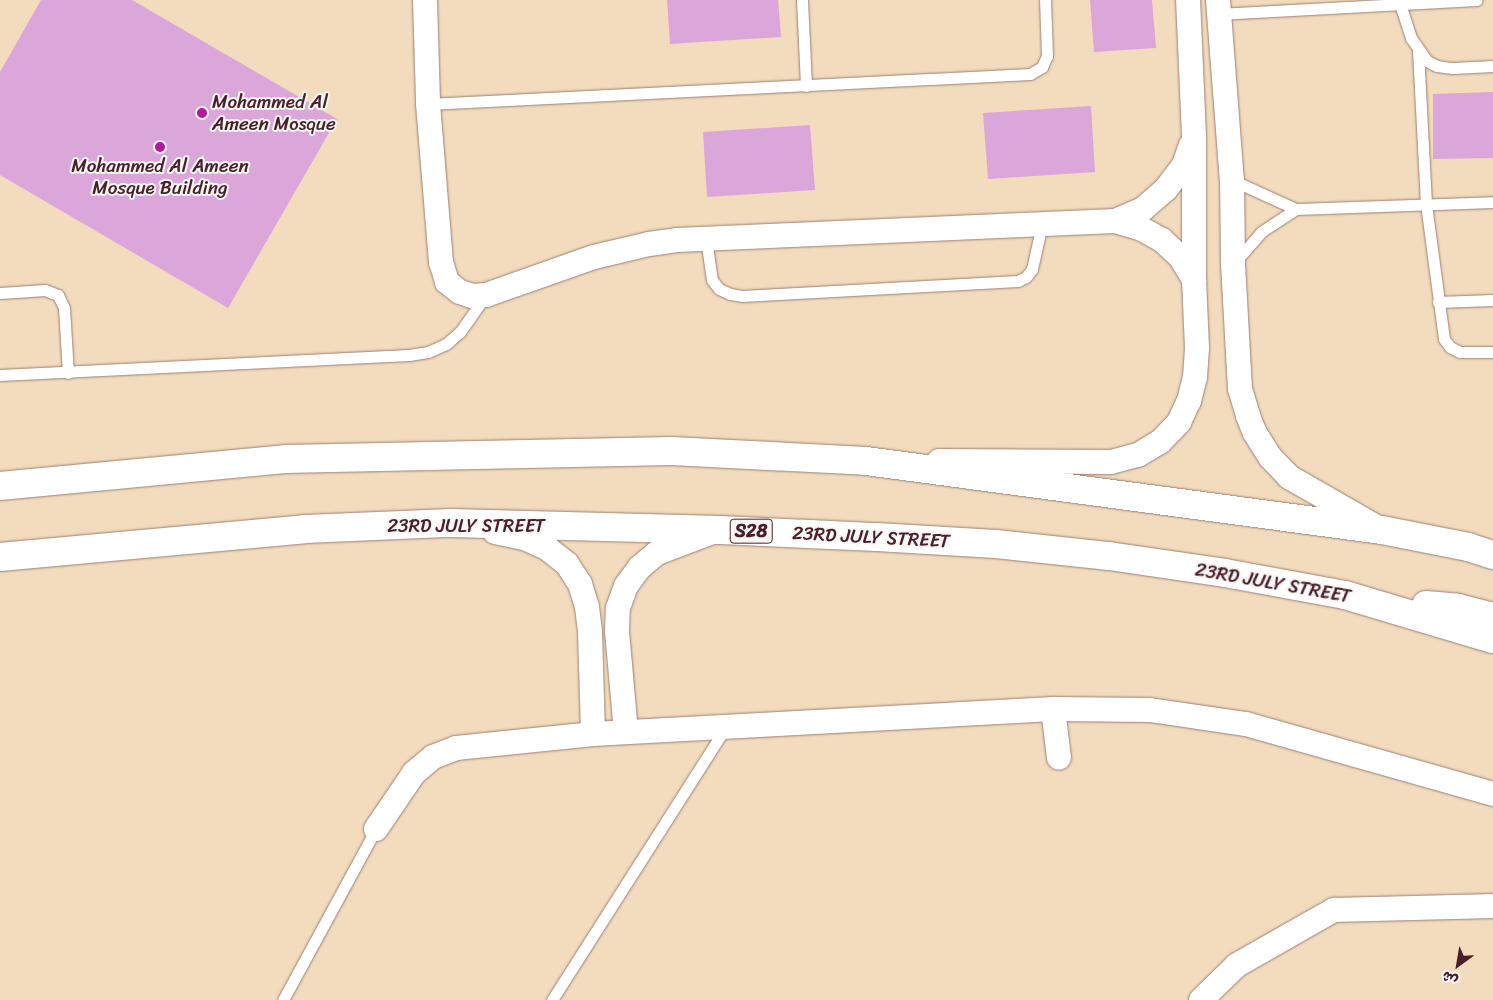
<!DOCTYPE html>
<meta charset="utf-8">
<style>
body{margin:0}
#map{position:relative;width:1493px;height:1000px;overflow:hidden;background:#f2dcbd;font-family:Sriracha,"Playpen Sans Arabic",sans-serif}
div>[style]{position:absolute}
.building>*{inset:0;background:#dba6da}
.roads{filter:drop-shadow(0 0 1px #9e7e74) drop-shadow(0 0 1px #9e7e74)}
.service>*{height:11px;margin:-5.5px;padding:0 5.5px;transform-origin:5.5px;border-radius:5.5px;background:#fff}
.minor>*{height:24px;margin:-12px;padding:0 12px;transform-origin:12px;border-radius:12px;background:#fff}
.primary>*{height:28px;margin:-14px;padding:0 14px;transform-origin:14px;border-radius:14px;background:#fff}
.dots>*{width:14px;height:14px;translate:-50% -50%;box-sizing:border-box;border:2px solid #f6f6f2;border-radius:50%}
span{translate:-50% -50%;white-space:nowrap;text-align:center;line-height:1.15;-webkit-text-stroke:4px #f6f6f2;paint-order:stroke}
.shield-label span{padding:1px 4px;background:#f6f6f2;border:1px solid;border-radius:4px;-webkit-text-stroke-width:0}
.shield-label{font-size:18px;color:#4a1f2b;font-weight:700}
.poi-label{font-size:19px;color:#4a1f2b}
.left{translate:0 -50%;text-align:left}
.street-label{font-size:19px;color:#4a1f2b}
.north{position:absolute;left:1433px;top:940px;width:50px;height:50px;-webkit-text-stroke:4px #f6f6f2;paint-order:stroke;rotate:212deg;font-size:14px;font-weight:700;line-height:20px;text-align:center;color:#4a1f2b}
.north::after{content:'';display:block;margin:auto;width:18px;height:22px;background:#4a1f2b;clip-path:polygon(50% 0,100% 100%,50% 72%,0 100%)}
</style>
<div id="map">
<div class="building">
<div style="clip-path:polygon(41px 0,132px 0,337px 119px,228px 308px,0 175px,0 72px)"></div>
<div style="clip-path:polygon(667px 0,778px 0,781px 37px,670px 44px)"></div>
<div style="clip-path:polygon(1090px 0,1152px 0,1156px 48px,1094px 52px)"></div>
<div style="clip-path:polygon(1493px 92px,1493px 158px,1433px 159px,1433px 94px)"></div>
<div style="clip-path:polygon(1091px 106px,1095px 172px,988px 179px,983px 113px)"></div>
<div style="clip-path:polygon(810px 125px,815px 190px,707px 197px,703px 132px)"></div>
</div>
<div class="roads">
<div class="service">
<div style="left:802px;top:0;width:86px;rotate:87.3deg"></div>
<div style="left:1400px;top:4px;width:36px;rotate:72deg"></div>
<div style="left:1411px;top:38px;width:28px;rotate:55deg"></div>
<div style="left:1427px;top:61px;width:11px;rotate:27deg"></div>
<div style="left:1437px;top:66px;width:15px;rotate:8deg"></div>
<div style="left:1452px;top:68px;width:41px;rotate:-2.8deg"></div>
<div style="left:1218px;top:14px;width:259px;rotate:-3.1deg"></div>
<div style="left:1418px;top:51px;width:153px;rotate:87deg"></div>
<div style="left:1426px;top:204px;width:136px;rotate:82.4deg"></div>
<div style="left:1444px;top:339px;width:10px;rotate:53deg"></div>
<div style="left:1450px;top:347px;width:11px;rotate:27deg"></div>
<div style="left:1460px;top:352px;width:33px"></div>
<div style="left:428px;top:104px;width:603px;rotate:-2.85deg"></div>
<div style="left:1030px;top:74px;width:14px;rotate:-30deg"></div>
<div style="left:1042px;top:67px;width:12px;rotate:-66deg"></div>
<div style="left:1047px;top:56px;width:56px;rotate:-92deg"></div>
<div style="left:1232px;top:180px;width:70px;rotate:24.4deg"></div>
<div style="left:1296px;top:209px;width:197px;rotate:-2deg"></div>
<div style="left:706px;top:239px;width:41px;rotate:81.7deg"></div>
<div style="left:712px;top:280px;width:11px;rotate:52deg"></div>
<div style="left:719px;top:289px;width:12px;rotate:24deg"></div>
<div style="left:730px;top:294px;width:12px;rotate:9deg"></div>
<div style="left:742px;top:296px;width:276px;rotate:-3.1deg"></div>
<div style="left:1018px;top:281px;width:9px;rotate:-27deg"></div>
<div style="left:1026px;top:277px;width:10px;rotate:-53deg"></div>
<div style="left:1032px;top:269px;width:46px;rotate:-77.5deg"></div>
<div style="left:1236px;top:261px;width:38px;rotate:-49deg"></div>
<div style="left:1261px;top:232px;width:42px;rotate:-33.3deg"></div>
<div style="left:0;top:293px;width:45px;rotate:-3.8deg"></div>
<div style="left:45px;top:290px;width:14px;rotate:21deg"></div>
<div style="left:58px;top:295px;width:14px;rotate:65deg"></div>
<div style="left:64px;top:308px;width:65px;rotate:86.5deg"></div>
<div style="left:1438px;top:302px;width:55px;rotate:-2.1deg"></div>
<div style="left:0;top:375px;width:409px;rotate:-2.8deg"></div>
<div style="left:409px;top:355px;width:19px;rotate:-9deg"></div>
<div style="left:428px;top:352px;width:20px;rotate:-24deg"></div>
<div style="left:446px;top:344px;width:18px;rotate:-41deg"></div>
<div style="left:460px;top:332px;width:45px;rotate:-54.9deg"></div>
<div style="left:283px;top:1000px;width:195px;rotate:-61.5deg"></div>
<div style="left:552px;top:1000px;width:324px;rotate:-57.5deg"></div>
</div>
<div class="minor">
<div style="left:425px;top:0;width:104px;rotate:88.3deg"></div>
<div style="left:428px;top:104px;width:159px;rotate:85.3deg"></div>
<div style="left:441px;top:262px;width:21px;rotate:73deg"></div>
<div style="left:447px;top:282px;width:16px;rotate:38deg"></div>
<div style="left:460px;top:292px;width:13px;rotate:18deg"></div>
<div style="left:472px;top:296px;width:14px;rotate:-4deg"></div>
<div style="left:486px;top:295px;width:114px;rotate:-19.4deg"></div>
<div style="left:594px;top:257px;width:57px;rotate:-13.3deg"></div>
<div style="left:649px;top:244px;width:28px;rotate:-8deg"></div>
<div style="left:677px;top:240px;width:438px;rotate:-2.5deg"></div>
<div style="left:1115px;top:221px;width:26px;rotate:16deg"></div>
<div style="left:1140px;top:228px;width:25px;rotate:29deg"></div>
<div style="left:1162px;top:240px;width:26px;rotate:43deg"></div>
<div style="left:1181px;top:258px;width:26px;rotate:59deg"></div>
<div style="left:1218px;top:0;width:181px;rotate:85.6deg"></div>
<div style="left:1232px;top:180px;width:84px;rotate:89.3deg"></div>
<div style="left:1233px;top:264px;width:125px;rotate:86.8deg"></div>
<div style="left:1240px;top:389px;width:28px;rotate:73deg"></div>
<div style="left:1248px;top:416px;width:18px;rotate:68deg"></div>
<div style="left:1255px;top:433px;width:28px;rotate:58deg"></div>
<div style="left:1270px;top:457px;width:28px;rotate:46deg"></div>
<div style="left:1289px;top:477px;width:103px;rotate:29.8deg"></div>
<div style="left:1115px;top:221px;width:30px;rotate:-23deg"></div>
<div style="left:1143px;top:209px;width:30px;rotate:-41deg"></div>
<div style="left:1166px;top:189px;width:30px;rotate:-53deg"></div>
<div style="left:1184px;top:165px;width:21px;rotate:-71deg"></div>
<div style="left:939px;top:461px;width:172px;rotate:0.3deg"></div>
<div style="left:1111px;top:462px;width:28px;rotate:-15deg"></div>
<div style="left:1138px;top:455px;width:26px;rotate:-31deg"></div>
<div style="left:1160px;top:442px;width:28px;rotate:-46deg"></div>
<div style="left:1179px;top:422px;width:23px;rotate:-65deg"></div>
<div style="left:1189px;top:401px;width:25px;rotate:-76deg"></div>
<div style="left:1195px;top:377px;width:29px;rotate:-86deg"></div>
<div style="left:1197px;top:348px;width:68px;rotate:-92.5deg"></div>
<div style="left:1194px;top:280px;width:144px;rotate:-90deg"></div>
<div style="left:1194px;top:136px;width:136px;rotate:-92.5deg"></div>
<div style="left:495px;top:532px;width:33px;rotate:12deg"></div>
<div style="left:527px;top:539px;width:23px;rotate:25deg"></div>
<div style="left:548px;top:549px;width:24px;rotate:38deg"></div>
<div style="left:567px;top:564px;width:24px;rotate:57deg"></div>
<div style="left:580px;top:584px;width:24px;rotate:73deg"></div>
<div style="left:587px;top:607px;width:25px;rotate:83deg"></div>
<div style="left:590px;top:632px;width:102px;rotate:88.3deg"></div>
<div style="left:1053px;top:709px;width:49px;rotate:83deg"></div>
<div style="left:626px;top:732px;width:101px;rotate:-95.1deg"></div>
<div style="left:617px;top:631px;width:23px;rotate:-88deg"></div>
<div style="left:618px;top:608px;width:23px;rotate:-70deg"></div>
<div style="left:626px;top:586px;width:22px;rotate:-54deg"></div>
<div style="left:639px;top:568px;width:23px;rotate:-40deg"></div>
<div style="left:657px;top:553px;width:60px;rotate:-20.6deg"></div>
<div style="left:376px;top:829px;width:68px;rotate:-55.8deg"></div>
<div style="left:414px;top:773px;width:25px;rotate:-40deg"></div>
<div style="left:433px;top:757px;width:25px;rotate:-21deg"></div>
<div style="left:456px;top:748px;width:138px;rotate:-5.8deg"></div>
<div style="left:593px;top:734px;width:461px;rotate:-3.1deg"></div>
<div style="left:1053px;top:709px;width:97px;rotate:0.6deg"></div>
<div style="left:1150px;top:710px;width:97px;rotate:8.3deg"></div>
<div style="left:1246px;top:724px;width:257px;rotate:15.8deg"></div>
<div style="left:1201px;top:1000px;width:50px;rotate:-44.2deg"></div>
<div style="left:1237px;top:965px;width:112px;rotate:-29.6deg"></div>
<div style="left:1334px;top:910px;width:159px;rotate:-1.4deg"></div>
</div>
<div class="primary">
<div style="left:0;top:486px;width:286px;rotate:-5.4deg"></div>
<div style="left:285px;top:459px;width:386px;rotate:-1.2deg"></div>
<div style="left:671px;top:451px;width:195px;rotate:2.9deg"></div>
<div style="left:866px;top:461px;width:521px;rotate:7.62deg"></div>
<div style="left:1382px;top:530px;width:88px;rotate:11.2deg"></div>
<div style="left:1468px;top:547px;width:26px;rotate:18deg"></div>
<div style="left:0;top:557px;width:306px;rotate:-5.2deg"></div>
<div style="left:305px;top:529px;width:146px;rotate:-2.4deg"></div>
<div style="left:451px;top:523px;width:269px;rotate:1.5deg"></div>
<div style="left:720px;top:530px;width:157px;rotate:2.6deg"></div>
<div style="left:877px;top:537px;width:119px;rotate:3.4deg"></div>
<div style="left:996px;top:544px;width:114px;rotate:6.1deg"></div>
<div style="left:1109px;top:556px;width:117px;rotate:8.3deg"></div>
<div style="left:1225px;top:573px;width:122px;rotate:10.4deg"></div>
<div style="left:1345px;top:595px;width:154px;rotate:16.6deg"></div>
<div style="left:1426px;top:605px;width:32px;rotate:5deg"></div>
<div style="left:1458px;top:608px;width:36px;rotate:14deg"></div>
</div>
</div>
<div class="dots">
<div style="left:202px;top:113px;background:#b5179e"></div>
<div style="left:160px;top:147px;background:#b5179e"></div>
</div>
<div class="shield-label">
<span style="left:751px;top:531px">S28</span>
</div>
<div class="poi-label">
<span class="left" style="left:212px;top:113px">Mohammed Al<br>Ameen Mosque</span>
<span style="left:160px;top:177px">Mohammed Al Ameen<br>Mosque Building</span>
</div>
<div class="street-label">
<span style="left:466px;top:526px">23RD JULY STREET</span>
<span style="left:871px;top:537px;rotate:3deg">23RD JULY STREET</span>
<span style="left:1273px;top:583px;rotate:10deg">23RD JULY STREET</span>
</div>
<div class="north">ش</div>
</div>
